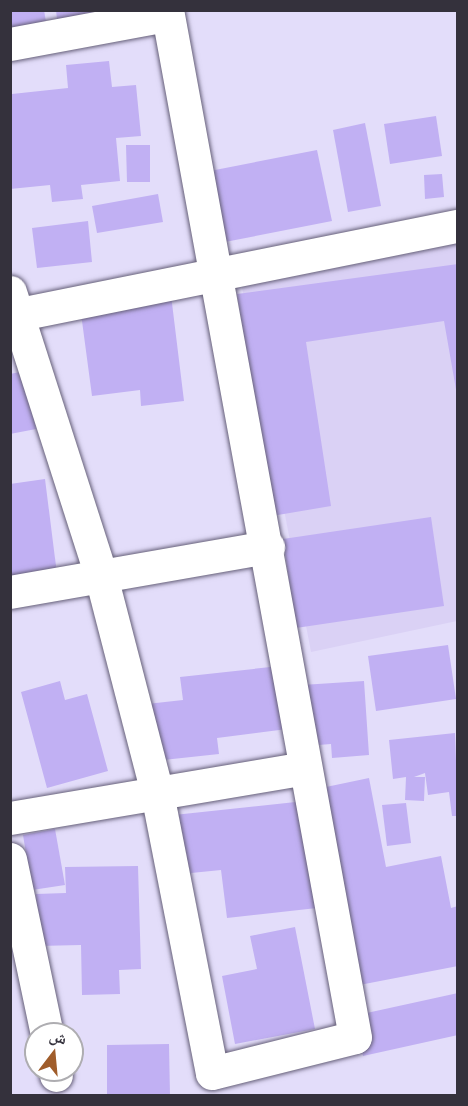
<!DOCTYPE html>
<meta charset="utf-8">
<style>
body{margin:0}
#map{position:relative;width:468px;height:1106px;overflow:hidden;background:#e3ddfa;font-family:Lora,"Noto Naskh Arabic",serif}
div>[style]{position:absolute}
.built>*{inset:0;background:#dad1f5}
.building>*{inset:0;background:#c1b0f3}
.roads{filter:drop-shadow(0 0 2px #666079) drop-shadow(0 0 2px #666079)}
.street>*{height:33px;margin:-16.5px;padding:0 16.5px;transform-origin:16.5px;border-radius:16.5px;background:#fff}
span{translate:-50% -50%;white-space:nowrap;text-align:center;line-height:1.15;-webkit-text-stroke:5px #fff;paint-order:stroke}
.frame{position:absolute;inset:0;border:12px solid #34313c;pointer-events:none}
.north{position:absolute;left:24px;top:1022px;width:60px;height:60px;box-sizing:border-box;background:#fff;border:2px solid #aeadb1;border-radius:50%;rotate:16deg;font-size:16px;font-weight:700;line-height:24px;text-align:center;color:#34313c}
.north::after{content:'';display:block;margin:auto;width:21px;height:27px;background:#a05d2b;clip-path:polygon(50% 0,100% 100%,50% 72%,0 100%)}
</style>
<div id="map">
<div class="built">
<div style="clip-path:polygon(457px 224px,457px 621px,311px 652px,237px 261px)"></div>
</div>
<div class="building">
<div style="clip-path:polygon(10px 10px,44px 10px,47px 28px,10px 33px)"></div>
<div style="clip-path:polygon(56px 10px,108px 10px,58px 28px)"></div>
<div style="clip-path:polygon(109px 61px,112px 87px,136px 85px,141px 136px,116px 138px,120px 181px,81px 185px,83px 199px,52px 202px,50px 185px,10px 189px,12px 94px,68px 88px,66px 65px)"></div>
<div style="clip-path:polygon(436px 116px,442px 156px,390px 164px,384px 124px)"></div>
<div style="clip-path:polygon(365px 123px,381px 206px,348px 212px,333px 130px)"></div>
<div style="clip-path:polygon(126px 145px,150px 145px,150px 182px,127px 182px)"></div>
<div style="clip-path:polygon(317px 150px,332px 221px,225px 242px,210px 171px)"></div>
<div style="clip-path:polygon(442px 174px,444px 197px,425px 199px,424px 175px)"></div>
<div style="clip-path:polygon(158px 194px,163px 222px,97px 233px,92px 206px)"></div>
<div style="clip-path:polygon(88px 221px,92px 262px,37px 268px,32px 228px)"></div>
<div style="clip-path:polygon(458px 264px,458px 401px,444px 321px,306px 342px,331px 506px,272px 516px,237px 294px)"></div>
<div style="clip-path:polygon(171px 295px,184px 401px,141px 406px,140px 390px,92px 396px,80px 306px)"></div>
<div style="clip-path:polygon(25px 371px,36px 429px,10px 434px,10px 374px)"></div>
<div style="clip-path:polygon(45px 479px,57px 574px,10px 579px,10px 484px)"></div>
<div style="clip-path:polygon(431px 517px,444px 606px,296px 628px,283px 539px)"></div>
<div style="clip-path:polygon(448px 645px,456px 699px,376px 711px,368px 656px)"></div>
<div style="clip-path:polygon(280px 666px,287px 729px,217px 738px,219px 754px,154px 761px,147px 704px,183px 700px,180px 677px)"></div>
<div style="clip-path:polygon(60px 681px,65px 700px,87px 694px,108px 771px,47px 788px,21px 692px)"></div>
<div style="clip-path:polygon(364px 681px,369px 755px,332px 758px,331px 744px,306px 746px,302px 685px)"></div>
<div style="clip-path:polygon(455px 733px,458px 816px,452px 816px,449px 792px,428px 795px,425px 773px,414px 777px,425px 777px,424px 801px,405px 800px,406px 777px,393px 779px,389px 740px)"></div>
<div style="clip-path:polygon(369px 778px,386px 867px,441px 856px,451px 908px,458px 906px,458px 966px,349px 987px,327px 880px,343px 877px,326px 787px)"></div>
<div style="clip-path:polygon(305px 801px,317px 908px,227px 918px,221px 870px,181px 874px,174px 815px)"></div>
<div style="clip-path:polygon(406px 803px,411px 843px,387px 846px,382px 805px)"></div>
<div style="clip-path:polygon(55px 829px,65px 885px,32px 890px,23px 835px)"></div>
<div style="clip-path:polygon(138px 866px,141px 969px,119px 970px,120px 994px,82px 995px,81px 945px,38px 946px,36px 894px,66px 893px,65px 867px)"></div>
<div style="clip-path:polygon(295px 927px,315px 1029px,235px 1044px,222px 976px,257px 969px,250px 936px)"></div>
<div style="clip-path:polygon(458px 993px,458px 1035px,363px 1056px,353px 1016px)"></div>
<div style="clip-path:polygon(169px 1044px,170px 1096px,107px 1096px,107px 1045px)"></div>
</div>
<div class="roads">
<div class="street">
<div style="left:10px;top:44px;width:160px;rotate:-10.5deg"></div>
<div style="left:10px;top:292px;width:298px;rotate:72.2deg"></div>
<div style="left:101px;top:576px;width:224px;rotate:75.5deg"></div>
<div style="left:157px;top:793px;width:285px;rotate:78.9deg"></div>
<div style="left:212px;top:1073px;width:147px;rotate:-14.1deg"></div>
<div style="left:355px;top:1037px;width:1044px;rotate:-100.37deg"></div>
<div style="left:10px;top:316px;width:457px;rotate:-11.4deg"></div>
<div style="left:10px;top:592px;width:262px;rotate:-9.9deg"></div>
<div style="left:10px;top:818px;width:299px;rotate:-9.6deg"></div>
<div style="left:10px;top:859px;width:179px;rotate:78.1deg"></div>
<div style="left:55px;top:1070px;width:5px;rotate:79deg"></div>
</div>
</div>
<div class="frame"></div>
<div class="north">ش</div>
</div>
